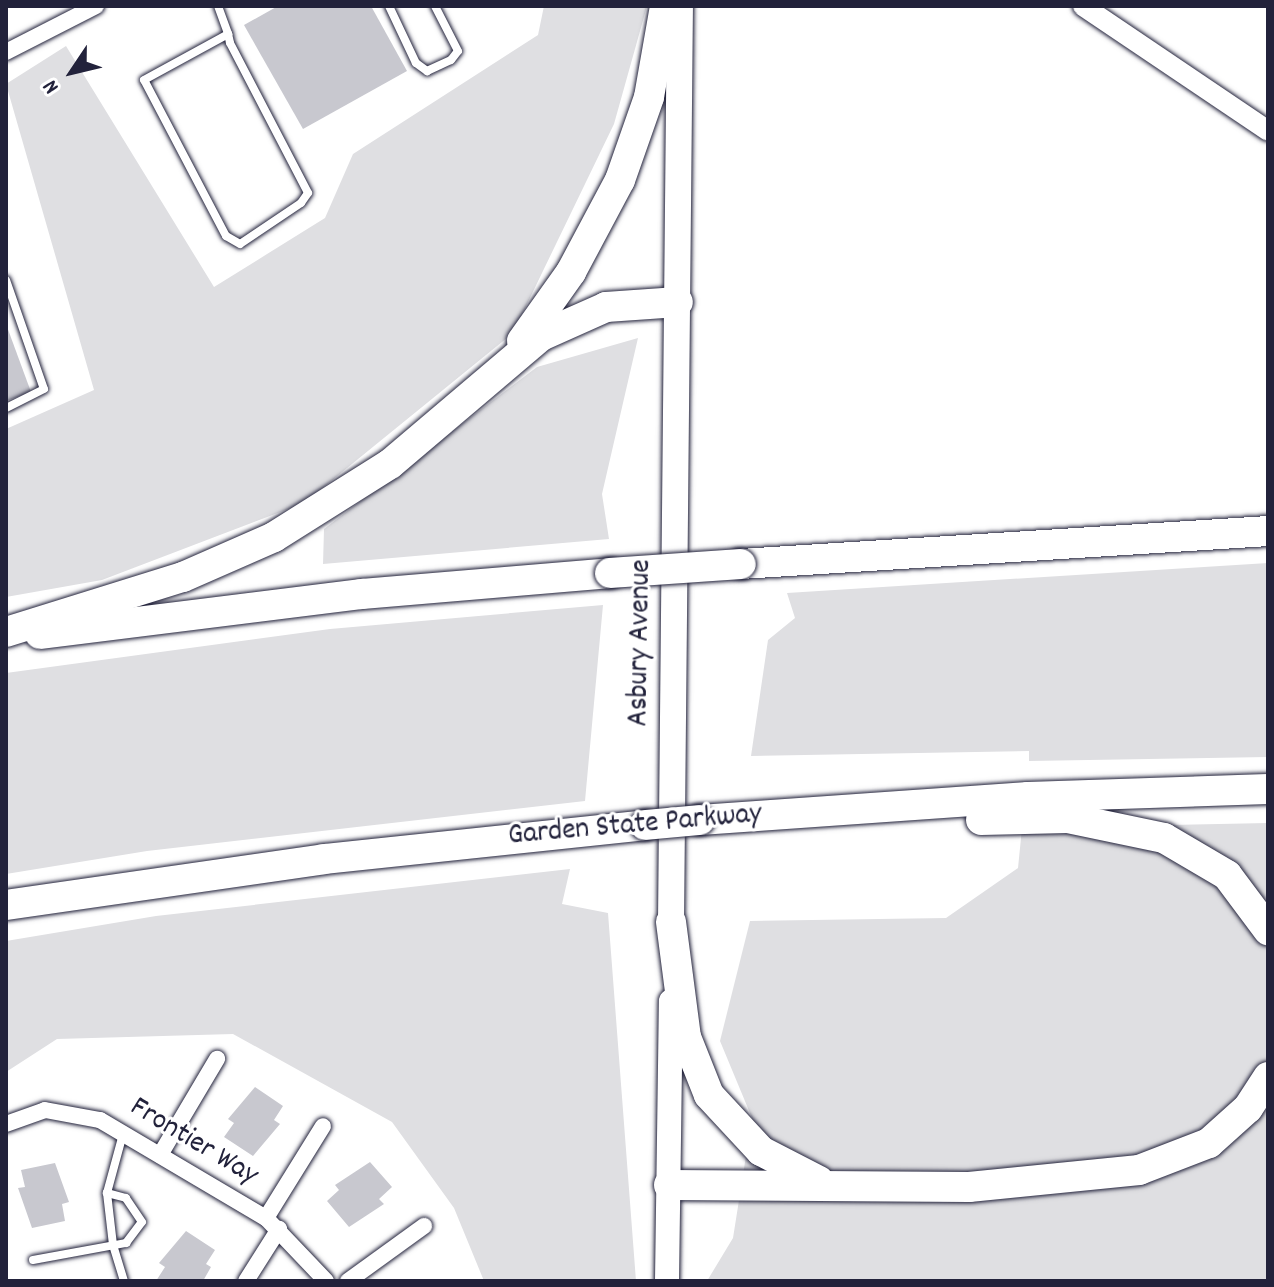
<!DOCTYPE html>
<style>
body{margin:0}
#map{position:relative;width:1274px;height:1287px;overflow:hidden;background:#fff;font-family:Dekko,sans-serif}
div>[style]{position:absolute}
.green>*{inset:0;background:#dfdfe2}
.building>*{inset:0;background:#c8c8cf}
.roads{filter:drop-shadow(0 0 2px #22223b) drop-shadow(0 0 2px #22223b)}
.service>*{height:8px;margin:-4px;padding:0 4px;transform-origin:4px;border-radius:4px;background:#fff}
.minor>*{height:16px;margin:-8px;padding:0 8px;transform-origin:8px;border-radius:8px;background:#fff}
.tertiary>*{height:20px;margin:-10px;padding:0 10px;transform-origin:10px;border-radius:10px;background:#fff}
.secondary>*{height:24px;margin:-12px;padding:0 12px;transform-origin:12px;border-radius:12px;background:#fff}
.primary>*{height:26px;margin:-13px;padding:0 13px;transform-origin:13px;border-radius:13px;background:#fff}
.motorway>*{height:30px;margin:-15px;padding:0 15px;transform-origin:15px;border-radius:15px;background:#fff}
.bridges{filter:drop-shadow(0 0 2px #22223b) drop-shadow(0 0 2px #22223b)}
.motorway-bridge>*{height:30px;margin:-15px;padding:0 15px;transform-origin:15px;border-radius:15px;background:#fff}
span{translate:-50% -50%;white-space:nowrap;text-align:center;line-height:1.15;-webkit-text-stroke:6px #fff;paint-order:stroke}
.street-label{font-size:30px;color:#22223b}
.frame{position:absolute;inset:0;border:8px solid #22223b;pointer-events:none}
.north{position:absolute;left:32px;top:32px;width:80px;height:80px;-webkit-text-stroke:6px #fff;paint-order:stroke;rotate:235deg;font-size:22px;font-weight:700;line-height:32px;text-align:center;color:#22223b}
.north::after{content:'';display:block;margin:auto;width:28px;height:36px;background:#22223b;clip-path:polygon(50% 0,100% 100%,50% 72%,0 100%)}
</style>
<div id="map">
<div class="green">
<div style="clip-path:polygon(544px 6px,647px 6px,614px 124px,513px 333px,304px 503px,102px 580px,6px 597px,6px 429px,94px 390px,6px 84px,66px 46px,214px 287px,325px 218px,353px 154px,538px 35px)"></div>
<div style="clip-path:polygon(638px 338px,602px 494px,609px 539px,323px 564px,324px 529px,537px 367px)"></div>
<div style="clip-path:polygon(1268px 563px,1268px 757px,1029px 761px,1029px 751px,751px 756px,768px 640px,795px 618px,787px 593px)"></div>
<div style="clip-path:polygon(603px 605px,585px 801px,147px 851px,6px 874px,6px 673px,330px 629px)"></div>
<div style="clip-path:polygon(1268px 823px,1268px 1281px,707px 1281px,733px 1238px,752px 1118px,720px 1041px,750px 921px,946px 918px,1018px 868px,1022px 828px)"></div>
<div style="clip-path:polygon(570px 869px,562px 904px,608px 913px,636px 1281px,484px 1281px,454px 1208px,392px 1122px,233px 1034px,57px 1039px,6px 1072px,6px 941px,156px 916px)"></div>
</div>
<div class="building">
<div style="clip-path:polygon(278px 6px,371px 6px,407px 71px,303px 129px,244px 25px)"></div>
<div style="clip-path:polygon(6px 324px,31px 392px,6px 401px)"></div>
<div style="clip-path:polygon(255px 1087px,283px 1106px,274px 1120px,280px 1124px,253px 1156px,224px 1137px,234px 1123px,228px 1119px)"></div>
<div style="clip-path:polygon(370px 1162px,392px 1187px,379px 1199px,384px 1204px,349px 1227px,327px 1201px,339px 1190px,335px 1185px)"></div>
<div style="clip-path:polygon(55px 1163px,69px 1202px,62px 1204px,65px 1221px,32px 1228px,18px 1188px,25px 1187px,21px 1170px)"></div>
<div style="clip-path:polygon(186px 1231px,215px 1250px,206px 1264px,211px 1267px,203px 1281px,156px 1281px,165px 1267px,159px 1263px)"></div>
</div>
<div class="roads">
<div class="service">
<div style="left:218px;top:6px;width:30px;rotate:70deg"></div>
<div style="left:228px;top:34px;width:9px;rotate:77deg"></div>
<div style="left:230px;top:43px;width:169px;rotate:62.5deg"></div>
<div style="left:308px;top:193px;width:12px;rotate:125deg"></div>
<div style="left:301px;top:203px;width:73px;rotate:146.1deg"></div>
<div style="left:240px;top:244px;width:16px;rotate:-150deg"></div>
<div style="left:226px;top:236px;width:176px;rotate:-117.7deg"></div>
<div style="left:144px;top:80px;width:96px;rotate:-28.7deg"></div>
<div style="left:389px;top:6px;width:63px;rotate:64.7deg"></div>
<div style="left:416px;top:63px;width:14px;rotate:36deg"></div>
<div style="left:427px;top:71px;width:26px;rotate:-25deg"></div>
<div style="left:451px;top:60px;width:11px;rotate:-52deg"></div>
<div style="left:458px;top:51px;width:51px;rotate:-117.1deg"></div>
<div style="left:6px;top:280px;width:115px;rotate:70.8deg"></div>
<div style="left:44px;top:389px;width:42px;rotate:153.4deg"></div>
<div style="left:123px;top:1134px;width:61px;rotate:105.2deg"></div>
<div style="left:107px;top:1193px;width:52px;rotate:83.4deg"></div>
<div style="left:113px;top:1245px;width:38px;rotate:73deg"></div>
<div style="left:33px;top:1260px;width:95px;rotate:-10.4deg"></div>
<div style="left:126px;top:1243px;width:26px;rotate:-53deg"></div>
<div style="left:142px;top:1222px;width:29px;rotate:-124deg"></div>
<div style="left:126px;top:1198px;width:20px;rotate:-165deg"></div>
</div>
<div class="minor">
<div style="left:6px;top:52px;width:101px;rotate:-27.1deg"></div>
<div style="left:6px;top:1124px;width:41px;rotate:-19.7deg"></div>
<div style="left:45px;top:1110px;width:56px;rotate:10.3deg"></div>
<div style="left:100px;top:1120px;width:193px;rotate:30.6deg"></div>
<div style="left:266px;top:1218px;width:87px;rotate:46.4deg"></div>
<div style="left:160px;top:1155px;width:112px;rotate:-59.3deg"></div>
<div style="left:266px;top:1218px;width:108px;rotate:-58.2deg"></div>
<div style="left:246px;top:1281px;width:62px;rotate:-57.6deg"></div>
<div style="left:348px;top:1281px;width:94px;rotate:-35.9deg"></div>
</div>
<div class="tertiary">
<div style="left:1083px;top:6px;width:223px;rotate:34deg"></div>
</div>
<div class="secondary">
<div style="left:667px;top:1281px;width:280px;rotate:-89.2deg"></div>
</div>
<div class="primary">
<div style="left:671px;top:922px;width:916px;rotate:-89.44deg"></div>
</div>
<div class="motorway">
<div style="left:522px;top:341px;width:85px;rotate:-54.6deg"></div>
<div style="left:571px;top:272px;width:104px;rotate:-62deg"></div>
<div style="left:620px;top:180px;width:88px;rotate:-70.7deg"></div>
<div style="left:649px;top:97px;width:92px;rotate:-80deg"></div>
<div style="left:741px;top:564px;width:528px;rotate:-3.58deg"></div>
<div style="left:6px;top:632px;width:185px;rotate:-17.3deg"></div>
<div style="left:183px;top:577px;width:99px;rotate:-23.7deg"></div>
<div style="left:274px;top:537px;width:137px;rotate:-32.2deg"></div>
<div style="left:390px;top:464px;width:198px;rotate:-40.3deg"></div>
<div style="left:541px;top:336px;width:71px;rotate:-24deg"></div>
<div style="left:606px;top:307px;width:72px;rotate:-4deg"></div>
<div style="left:40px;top:634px;width:324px;rotate:-7.1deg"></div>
<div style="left:362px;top:594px;width:249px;rotate:-4.8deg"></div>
<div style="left:700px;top:820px;width:329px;rotate:-4deg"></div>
<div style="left:1028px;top:797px;width:240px;rotate:-1.9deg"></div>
<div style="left:981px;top:820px;width:87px;rotate:-1.3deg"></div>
<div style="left:1068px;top:818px;width:98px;rotate:11.8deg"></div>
<div style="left:1164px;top:838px;width:73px;rotate:30.4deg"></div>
<div style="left:1227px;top:875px;width:69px;rotate:53.3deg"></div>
<div style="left:6px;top:905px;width:321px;rotate:-8.2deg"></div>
<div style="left:324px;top:859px;width:323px;rotate:-6deg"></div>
<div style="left:671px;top:922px;width:116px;rotate:82.6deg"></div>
<div style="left:686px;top:1037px;width:62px;rotate:68.4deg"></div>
<div style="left:709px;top:1095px;width:76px;rotate:47.1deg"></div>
<div style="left:761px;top:1151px;width:65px;rotate:27.3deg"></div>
<div style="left:669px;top:1185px;width:300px;rotate:0.4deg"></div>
<div style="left:969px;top:1187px;width:171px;rotate:-5.7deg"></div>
<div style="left:1139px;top:1170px;width:75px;rotate:-21.1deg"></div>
<div style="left:1209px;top:1143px;width:52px;rotate:-41.9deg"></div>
<div style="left:1248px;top:1108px;width:37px;rotate:-57deg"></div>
</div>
</div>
<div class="bridges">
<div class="motorway-bridge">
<div style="left:610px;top:573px;width:131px;rotate:-3.9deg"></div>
<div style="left:645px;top:825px;width:55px;rotate:-5.2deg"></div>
</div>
</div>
<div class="street-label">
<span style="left:642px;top:643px;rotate:-89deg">Asbury Avenue</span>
<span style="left:635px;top:827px;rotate:-5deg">Garden State Parkway</span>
<span style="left:193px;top:1143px;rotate:31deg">Frontier Way</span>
</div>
<div class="frame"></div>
<div class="north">N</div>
</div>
